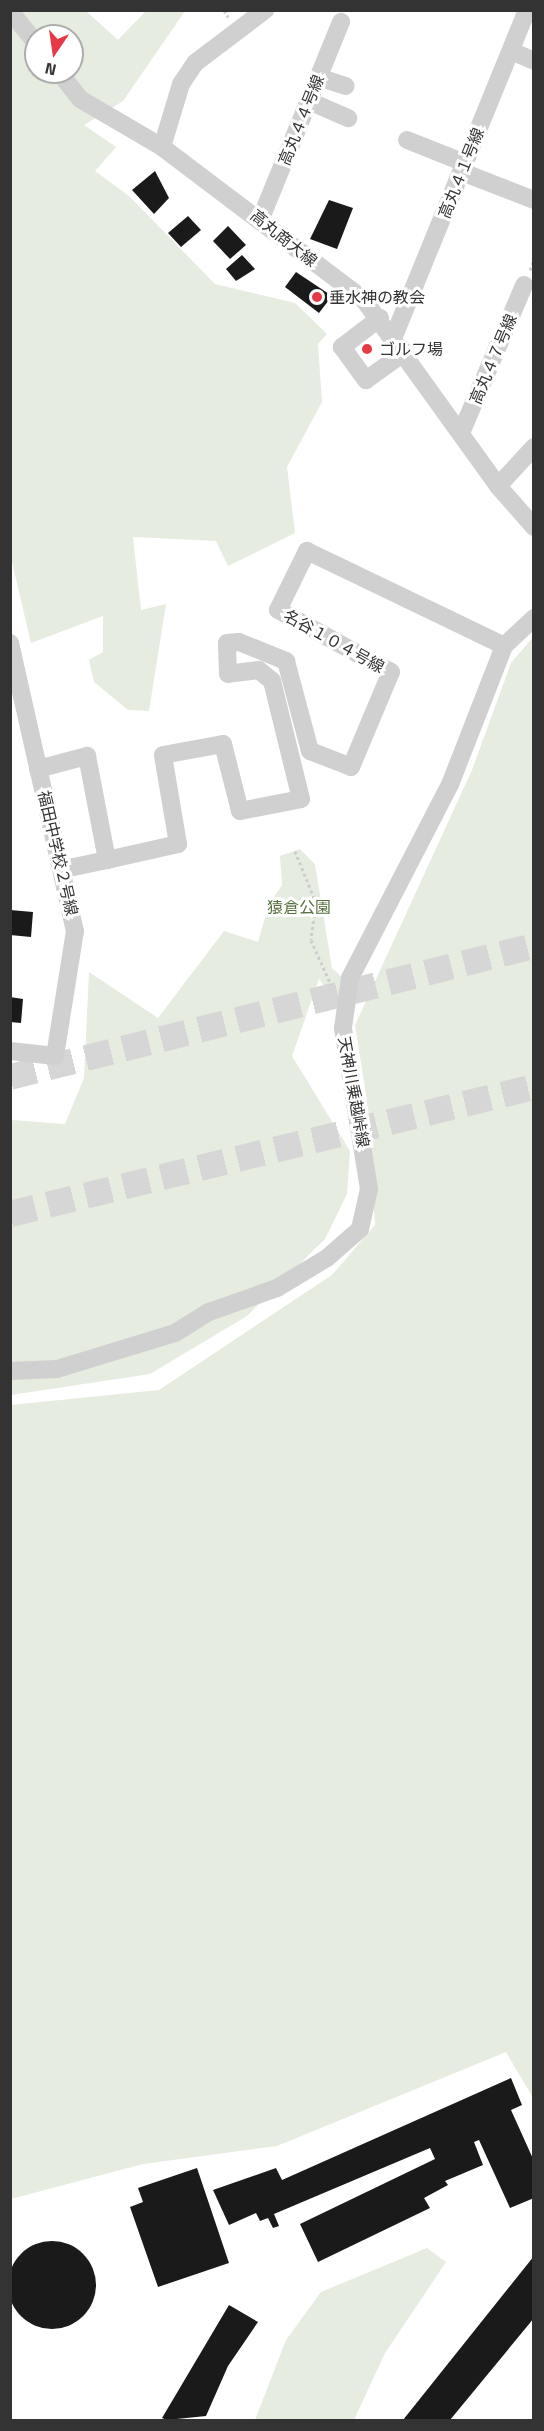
<!DOCTYPE html>
<meta charset="utf-8">
<style>
body{margin:0}
#map{position:relative;width:544px;height:2431px;overflow:hidden;background:#fff;font-family:"Titillium Web","Noto Sans JP",sans-serif}
div>[style]{position:absolute}
.green>*{inset:0;background:#e6ecdf}
.building>*{inset:0;background:#1a1a1a}
.round{border-radius:50%}
.highway-tunnel>*{height:26px;margin-top:-13px;transform-origin:0;background:repeating-linear-gradient(90deg,#d6d6d6 0 26px,transparent 0 39px)}
.path>*{height:3px;margin-top:-1.5px;transform-origin:0;background:repeating-linear-gradient(90deg,#cdcdcd 0 3px,transparent 0 6px)}
.minor>*{height:18px;margin:-9px;padding:0 9px;transform-origin:9px;border-radius:9px;background:#d0d0d0}
.dots>*{width:16px;height:16px;translate:-50% -50%;box-sizing:border-box;border:3px solid #fff;border-radius:50%}
span{translate:-50% -50%;white-space:nowrap;text-align:center;line-height:1.15;-webkit-text-stroke:6px #fff;paint-order:stroke}
.street-label{font-size:16px;color:#333}
.poi-label{font-size:16px;color:#333}
.left{translate:0 -50%;text-align:left}
.park-label{font-size:16px;color:#56703f}
.frame{position:absolute;inset:0;border:12px solid #333;pointer-events:none}
.north{position:absolute;left:24px;top:24px;width:60px;height:60px;box-sizing:border-box;background:#fff;border:2px solid #adadad;border-radius:50%;rotate:193deg;font-size:16px;font-weight:700;line-height:24px;text-align:center;color:#333}
.north::after{content:'';display:block;margin:auto;width:21px;height:27px;background:#e63946;clip-path:polygon(50% 0,100% 100%,50% 72%,0 100%)}
</style>
<div id="map">
<div class="green">
<div style="clip-path:polygon(evenodd,10px 11px,86px 11px,118px 40px,146px 11px,185px 11px,123px 101px,84px 125px,116px 147px,95px 171px,129px 196px,215px 284px,295px 303px,327px 334px,318px 344px,322px 402px,287px 467px,295px 533px,228px 566px,216px 541px,133px 537px,141px 610px,166px 604px,149px 711px,128px 710px,94px 682px,89px 660px,103px 652px,103px 616px,31px 643px,11px 558px,10px 11px,36px 36px,72px 36px,72px 72px,36px 72px,36px 36px)"></div>
<div style="clip-path:polygon(533px 637px,533px 2098px,506px 2052px,277px 2146px,143px 2164px,11px 2199px,11px 1405px,159px 1390px,332px 1275px,375px 1225px,367px 1101px,355px 1025px,472px 770px,511px 663px)"></div>
<div style="clip-path:polygon(300px 849px,315px 864px,332px 968px,345px 980px,338px 1006px,319px 979px,292px 1056px,350px 1151px,347px 1194px,325px 1239px,247px 1316px,150px 1374px,11px 1395px,11px 1120px,65px 1124px,84px 1078px,89px 972px,158px 1018px,224px 931px,258px 942px,269px 904px,282px 885px,280px 856px)"></div>
<div style="clip-path:polygon(427px 2248px,446px 2262px,385px 2353px,354px 2420px,255px 2420px,286px 2340px,321px 2292px)"></div>
</div>
<div class="building">
<div style="clip-path:polygon(155px 171px,169px 198px,154px 214px,132px 190px)"></div>
<div style="clip-path:polygon(329px 200px,353px 208px,337px 249px,310px 239px)"></div>
<div style="clip-path:polygon(188px 216px,201px 230px,181px 247px,168px 233px)"></div>
<div style="clip-path:polygon(228px 226px,246px 245px,230px 259px,213px 241px)"></div>
<div style="clip-path:polygon(242px 255px,255px 269px,236px 281px,226px 269px)"></div>
<div style="clip-path:polygon(296px 272px,332px 296px,319px 313px,285px 287px)"></div>
<div style="clip-path:polygon(10px 910px,33px 912px,31px 937px,10px 935px)"></div>
<div style="clip-path:polygon(10px 997px,23px 999px,21px 1023px,10px 1022px)"></div>
<div style="clip-path:polygon(511px 2078px,522px 2105px,511px 2110px,534px 2161px,534px 2198px,510px 2208px,479px 2140px,474px 2142px,483px 2165px,445px 2181px,448px 2185px,424px 2198px,430px 2208px,318px 2262px,300px 2224px,435px 2159px,430px 2148px,274px 2214px,279px 2226px,273px 2228px,268px 2218px,260px 2221px,256px 2213px,229px 2225px,213px 2190px,276px 2168px,282px 2180px)"></div>
<div style="clip-path:polygon(197px 2168px,229px 2263px,158px 2287px,130px 2207px,143px 2202px,138px 2188px)"></div>
<div class="round" style="left:8px;top:2241px;width:88px;height:88px"></div>
<div style="clip-path:polygon(534px 2256px,534px 2318px,450px 2420px,403px 2420px)"></div>
<div style="clip-path:polygon(229px 2305px,258px 2322px,228px 2366px,206px 2416px,167px 2420px,162px 2418px)"></div>
</div>
<div class="highway-tunnel">
<div style="left:10px;top:1077px;width:540px;rotate:-14.04deg"></div>
<div style="left:10px;top:1214px;width:539px;rotate:-13.62deg"></div>
</div>
<div class="path">
<div style="left:224px;top:10px;width:8px;rotate:60deg"></div>
<div style="left:530px;top:270px;width:11px;rotate:-68deg"></div>
<div style="left:295px;top:851px;width:56px;rotate:68deg"></div>
<div style="left:316px;top:903px;width:37px;rotate:98deg"></div>
<div style="left:311px;top:940px;width:49px;rotate:66deg"></div>
</div>
<div class="minor">
<div style="left:10px;top:11px;width:41px;rotate:50.9deg"></div>
<div style="left:511px;top:51px;width:25px;rotate:23deg"></div>
<div style="left:59px;top:72px;width:34px;rotate:52deg"></div>
<div style="left:80px;top:99px;width:95px;rotate:30.3deg"></div>
<div style="left:162px;top:147px;width:253px;rotate:37.1deg"></div>
<div style="left:364px;top:300px;width:229px;rotate:54.2deg"></div>
<div style="left:498px;top:486px;width:55px;rotate:48.7deg"></div>
<div style="left:318px;top:77px;width:29px;rotate:18deg"></div>
<div style="left:309px;top:101px;width:43px;rotate:23.6deg"></div>
<div style="left:407px;top:140px;width:62px;rotate:21.6deg"></div>
<div style="left:162px;top:147px;width:66px;rotate:-73.2deg"></div>
<div style="left:181px;top:84px;width:25px;rotate:-56deg"></div>
<div style="left:195px;top:63px;width:88px;rotate:-37.1deg"></div>
<div style="left:462px;top:172px;width:77px;rotate:21.3deg"></div>
<div style="left:261px;top:218px;width:212px;rotate:-67.8deg"></div>
<div style="left:380px;top:318px;width:48px;rotate:142.7deg"></div>
<div style="left:342px;top:347px;width:41px;rotate:54deg"></div>
<div style="left:366px;top:380px;width:48px;rotate:-35.7deg"></div>
<div style="left:394px;top:336px;width:352px;rotate:-67.8deg"></div>
<div style="left:461px;top:433px;width:161px;rotate:-66.9deg"></div>
<div style="left:498px;top:486px;width:53px;rotate:-47.3deg"></div>
<div style="left:10px;top:643px;width:295px;rotate:77.3deg"></div>
<div style="left:75px;top:931px;width:127px;rotate:99.1deg"></div>
<div style="left:55px;top:1056px;width:45px;rotate:-173.7deg"></div>
<div style="left:38px;top:769px;width:51px;rotate:-14.9deg"></div>
<div style="left:87px;top:756px;width:106px;rotate:79.1deg"></div>
<div style="left:107px;top:860px;width:44px;rotate:168.2deg"></div>
<div style="left:107px;top:860px;width:73px;rotate:-12.7deg"></div>
<div style="left:178px;top:844px;width:90px;rotate:-99.6deg"></div>
<div style="left:163px;top:755px;width:61px;rotate:-10.4deg"></div>
<div style="left:223px;top:744px;width:69px;rotate:75.8deg"></div>
<div style="left:240px;top:811px;width:62px;rotate:-11.1deg"></div>
<div style="left:301px;top:799px;width:122px;rotate:-103.8deg"></div>
<div style="left:272px;top:681px;width:17px;rotate:-140deg"></div>
<div style="left:259px;top:670px;width:31px;rotate:173deg"></div>
<div style="left:228px;top:674px;width:31px;rotate:-92deg"></div>
<div style="left:227px;top:643px;width:12px;rotate:-5deg"></div>
<div style="left:239px;top:642px;width:51px;rotate:22deg"></div>
<div style="left:286px;top:661px;width:93px;rotate:75.1deg"></div>
<div style="left:310px;top:751px;width:44px;rotate:21.3deg"></div>
<div style="left:351px;top:767px;width:103px;rotate:-67.2deg"></div>
<div style="left:391px;top:672px;width:129px;rotate:-151.2deg"></div>
<div style="left:278px;top:610px;width:66px;rotate:-63.8deg"></div>
<div style="left:307px;top:551px;width:219px;rotate:25.7deg"></div>
<div style="left:10px;top:1371px;width:47px;rotate:-2.4deg"></div>
<div style="left:57px;top:1369px;width:123px;rotate:-17deg"></div>
<div style="left:175px;top:1333px;width:40px;rotate:-32deg"></div>
<div style="left:209px;top:1312px;width:72px;rotate:-19.4deg"></div>
<div style="left:277px;top:1288px;width:58px;rotate:-31deg"></div>
<div style="left:327px;top:1258px;width:44px;rotate:-41.3deg"></div>
<div style="left:360px;top:1229px;width:41px;rotate:-77.3deg"></div>
<div style="left:369px;top:1189px;width:163px;rotate:-99.2deg"></div>
<div style="left:343px;top:1028px;width:50px;rotate:-82deg"></div>
<div style="left:350px;top:978px;width:220px;rotate:-62.7deg"></div>
<div style="left:451px;top:782px;width:146px;rotate:-68.7deg"></div>
<div style="left:504px;top:646px;width:41px;rotate:-43deg"></div>
</div>
<div class="dots">
<div style="left:317px;top:297px;background:#e63946"></div>
<div style="left:367px;top:349px;background:#e63946"></div>
</div>
<div class="street-label">
<span style="left:301px;top:120px;rotate:-68deg">高丸４４号線</span>
<span style="left:461px;top:173px;rotate:-68deg">高丸４１号線</span>
<span style="left:284px;top:238px;rotate:39deg">高丸商大線</span>
<span style="left:493px;top:359px;rotate:-67deg">高丸４７号線</span>
<span style="left:334px;top:641px;rotate:29deg">名谷１０４号線</span>
<span style="left:58px;top:853px;rotate:77deg">福田中学校２号線</span>
<span style="left:354px;top:1092px;rotate:80deg">天神川乗越峠線</span>
</div>
<div class="poi-label">
<span class="left" style="left:329px;top:297px">垂水神の教会</span>
<span class="left" style="left:379px;top:349px">ゴルフ場</span>
</div>
<div class="park-label">
<span style="left:299px;top:907px">猿倉公園</span>
</div>
<div class="frame"></div>
<div class="north">N</div>
</div>
